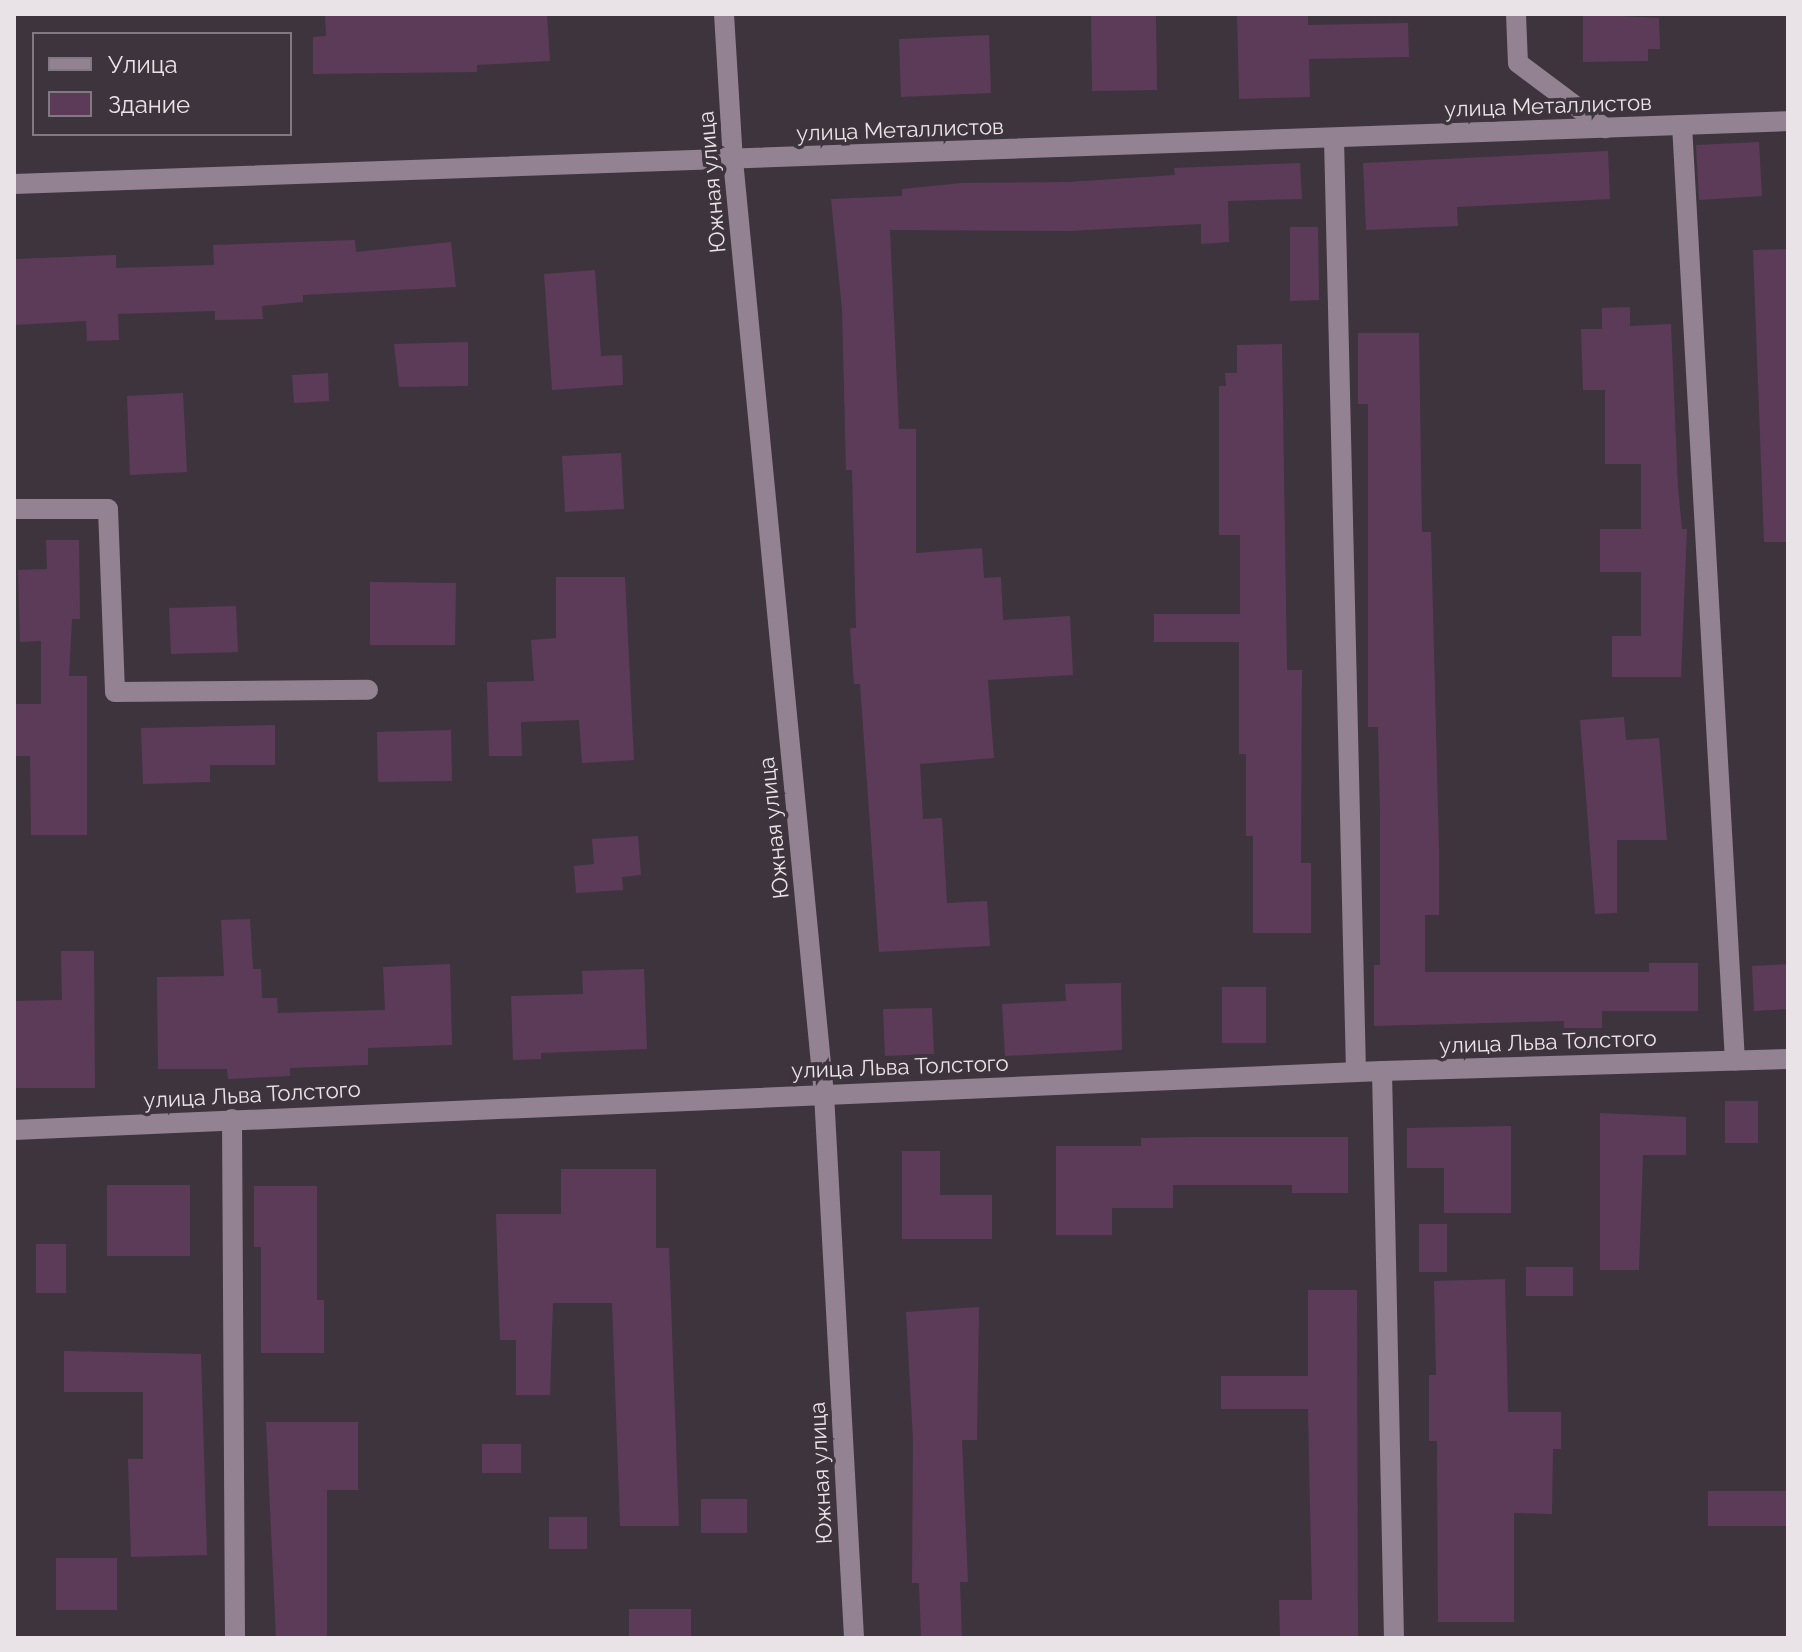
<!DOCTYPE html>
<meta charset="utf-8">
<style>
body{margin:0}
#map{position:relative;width:1802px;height:1652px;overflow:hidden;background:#3e343d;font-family:Raleway,sans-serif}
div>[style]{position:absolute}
.building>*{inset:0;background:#5c3b59}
.minor>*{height:20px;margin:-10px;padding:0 10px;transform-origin:10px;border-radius:10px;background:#938291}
span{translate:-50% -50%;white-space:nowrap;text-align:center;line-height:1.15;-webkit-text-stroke:7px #3e343d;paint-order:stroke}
.street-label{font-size:22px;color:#e9e3e8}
.frame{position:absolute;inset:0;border:16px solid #e9e3e8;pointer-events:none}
.legend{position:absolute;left:32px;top:32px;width:260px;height:104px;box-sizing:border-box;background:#3e343d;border:2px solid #827a81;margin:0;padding:10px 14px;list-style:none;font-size:24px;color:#e9e3e8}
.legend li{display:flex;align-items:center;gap:16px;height:40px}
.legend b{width:40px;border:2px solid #827a81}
</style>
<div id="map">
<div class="building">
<div style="clip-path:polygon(325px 14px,547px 14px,550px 61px,477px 65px,477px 72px,313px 74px,313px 37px,326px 36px)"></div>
<div style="clip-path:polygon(1132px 14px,1156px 14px,1157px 90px,1092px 91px,1091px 15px)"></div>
<div style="clip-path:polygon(1237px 14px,1308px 14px,1308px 25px,1408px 23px,1409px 57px,1309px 59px,1310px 97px,1239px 99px)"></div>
<div style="clip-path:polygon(1583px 14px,1659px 18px,1660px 49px,1648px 49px,1648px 61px,1583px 62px)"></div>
<div style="clip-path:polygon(989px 35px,991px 93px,901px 97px,899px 39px)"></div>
<div style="clip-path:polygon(1759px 142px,1762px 196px,1699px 200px,1696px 145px)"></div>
<div style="clip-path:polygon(1608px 151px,1610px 199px,1457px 207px,1458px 226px,1366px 230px,1363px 163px)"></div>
<div style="clip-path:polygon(1300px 163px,1302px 199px,1228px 201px,1229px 242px,1201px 244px,1201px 224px,1069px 231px,890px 230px,899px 429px,916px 429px,916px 553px,982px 548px,984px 578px,1001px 577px,1003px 620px,1070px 616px,1073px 675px,988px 680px,994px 758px,920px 764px,923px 819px,942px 818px,947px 903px,987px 901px,990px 946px,879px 952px,860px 684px,854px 684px,850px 628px,856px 628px,852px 470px,846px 470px,842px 309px,831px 199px,902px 196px,902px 189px,962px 183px,1068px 182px,1175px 175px,1174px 168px)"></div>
<div style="clip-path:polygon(1290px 227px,1318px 227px,1319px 300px,1290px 301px)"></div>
<div style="clip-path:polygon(355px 240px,356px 252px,451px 242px,456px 287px,303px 295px,303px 302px,262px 306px,263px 319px,215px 320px,215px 311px,118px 314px,119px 340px,87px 341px,86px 321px,14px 325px,14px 259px,116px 255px,116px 268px,214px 265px,213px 245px)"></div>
<div style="clip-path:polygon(1788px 249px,1788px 542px,1764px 542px,1753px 250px)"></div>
<div style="clip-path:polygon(595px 270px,601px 356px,622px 355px,623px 385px,552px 390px,544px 274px)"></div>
<div style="clip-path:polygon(1630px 307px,1630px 326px,1671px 324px,1678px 488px,1682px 529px,1687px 529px,1681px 677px,1612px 677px,1612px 636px,1641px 636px,1641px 572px,1600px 572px,1600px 529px,1641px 529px,1641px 464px,1605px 464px,1605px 390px,1583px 390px,1581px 329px,1602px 329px,1602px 308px)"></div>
<div style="clip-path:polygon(1358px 333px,1419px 333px,1422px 532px,1431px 532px,1439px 850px,1439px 915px,1425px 915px,1425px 972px,1649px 972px,1649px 963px,1698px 963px,1698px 1011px,1602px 1011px,1602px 1028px,1564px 1028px,1564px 1021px,1374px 1026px,1374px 965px,1380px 965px,1380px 814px,1378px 727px,1368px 727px,1368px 404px,1358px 404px)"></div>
<div style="clip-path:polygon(468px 342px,468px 386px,399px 387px,394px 344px)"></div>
<div style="clip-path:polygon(1282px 344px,1287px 670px,1302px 670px,1301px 863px,1311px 863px,1311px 933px,1253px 933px,1253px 836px,1246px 836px,1246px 754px,1239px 754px,1239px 642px,1154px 642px,1154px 614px,1240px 614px,1240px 535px,1219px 535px,1219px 386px,1226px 386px,1225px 373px,1237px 373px,1237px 345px)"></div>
<div style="clip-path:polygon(328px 373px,329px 401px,294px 403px,292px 375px)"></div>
<div style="clip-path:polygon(183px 393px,187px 472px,130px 475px,127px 396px)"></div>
<div style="clip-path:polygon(621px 453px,624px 509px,565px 512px,562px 456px)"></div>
<div style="clip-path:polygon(46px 540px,79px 540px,80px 619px,72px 619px,69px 676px,87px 676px,87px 835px,31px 835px,30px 756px,14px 756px,14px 704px,41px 704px,41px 641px,20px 642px,18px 570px,47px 569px)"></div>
<div style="clip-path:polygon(556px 577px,625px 577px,634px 760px,582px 763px,579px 720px,521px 722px,522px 756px,489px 756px,487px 682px,534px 681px,531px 640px,556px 638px)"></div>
<div style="clip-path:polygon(370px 582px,456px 583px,455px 645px,370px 645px)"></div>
<div style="clip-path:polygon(236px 606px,238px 652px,171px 654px,169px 608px)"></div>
<div style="clip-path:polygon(1624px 717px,1626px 740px,1659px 738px,1667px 840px,1617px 840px,1617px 913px,1595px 914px,1580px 720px)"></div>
<div style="clip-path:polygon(275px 725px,275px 765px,210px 765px,210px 782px,143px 784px,141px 728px)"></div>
<div style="clip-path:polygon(451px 730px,452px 781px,378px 782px,377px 732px)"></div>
<div style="clip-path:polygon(638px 836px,641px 875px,622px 877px,623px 890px,576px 893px,574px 866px,594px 864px,592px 839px)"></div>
<div style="clip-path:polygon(250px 919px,253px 969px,261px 969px,262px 998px,277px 998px,278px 1013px,385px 1010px,383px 967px,450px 964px,452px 1045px,368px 1048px,368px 1065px,290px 1068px,290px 1076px,228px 1079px,227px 1069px,158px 1069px,157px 977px,224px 976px,221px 920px)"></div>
<div style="clip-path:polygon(61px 951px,94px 951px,95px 1088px,14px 1088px,14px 1001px,62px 1000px)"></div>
<div style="clip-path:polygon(1788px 964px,1788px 1009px,1754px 1011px,1752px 966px)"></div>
<div style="clip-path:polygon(644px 969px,647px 1049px,541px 1053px,541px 1059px,513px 1060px,511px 996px,583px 994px,582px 971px)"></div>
<div style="clip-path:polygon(1121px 983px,1122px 1050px,1005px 1056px,1002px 1004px,1066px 1001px,1065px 984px)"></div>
<div style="clip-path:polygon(1222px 987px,1266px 987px,1266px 1043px,1222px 1043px)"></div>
<div style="clip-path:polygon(932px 1008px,934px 1054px,885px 1056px,883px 1009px)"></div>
<div style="clip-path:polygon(1725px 1101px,1758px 1101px,1758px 1143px,1725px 1143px)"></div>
<div style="clip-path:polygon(1600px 1113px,1686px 1117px,1686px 1155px,1643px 1155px,1639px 1270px,1600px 1270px)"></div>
<div style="clip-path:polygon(1511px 1126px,1511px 1213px,1444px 1213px,1444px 1168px,1407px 1168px,1407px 1128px)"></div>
<div style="clip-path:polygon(1197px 1137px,1348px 1137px,1348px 1193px,1292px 1193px,1292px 1185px,1173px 1185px,1173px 1208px,1112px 1208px,1112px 1235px,1056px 1235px,1056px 1146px,1141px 1146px,1141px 1138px)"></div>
<div style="clip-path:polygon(902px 1151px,940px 1151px,940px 1195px,992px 1195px,992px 1239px,902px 1239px)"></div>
<div style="clip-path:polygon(561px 1169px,656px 1169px,656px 1248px,669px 1248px,679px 1526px,620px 1526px,612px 1303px,553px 1303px,550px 1395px,516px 1395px,516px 1340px,500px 1340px,496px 1214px,561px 1214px)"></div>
<div style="clip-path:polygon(107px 1185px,190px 1185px,190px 1256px,107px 1256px)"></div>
<div style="clip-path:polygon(254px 1186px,317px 1186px,317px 1300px,324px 1300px,324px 1353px,261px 1353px,261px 1247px,254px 1247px)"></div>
<div style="clip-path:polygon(1419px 1224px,1447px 1224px,1447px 1272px,1419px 1272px)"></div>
<div style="clip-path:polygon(36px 1244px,66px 1244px,66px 1293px,36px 1293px)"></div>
<div style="clip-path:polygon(1526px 1267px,1573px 1267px,1573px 1296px,1526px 1296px)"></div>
<div style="clip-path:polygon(1505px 1279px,1508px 1412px,1561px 1412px,1561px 1449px,1553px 1449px,1552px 1514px,1514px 1513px,1514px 1622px,1438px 1622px,1437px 1441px,1429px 1441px,1429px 1375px,1436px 1375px,1434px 1281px)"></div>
<div style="clip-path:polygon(1308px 1290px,1357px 1290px,1358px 1638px,1280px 1638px,1279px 1600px,1312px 1600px,1308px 1409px,1221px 1409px,1221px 1376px,1308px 1376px)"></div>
<div style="clip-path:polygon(979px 1307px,977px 1440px,962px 1440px,968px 1582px,960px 1582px,962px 1638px,921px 1638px,919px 1583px,912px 1583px,913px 1440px,906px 1312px)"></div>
<div style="clip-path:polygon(64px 1351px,201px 1354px,207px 1555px,131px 1557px,128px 1459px,143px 1459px,143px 1392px,64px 1392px)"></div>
<div style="clip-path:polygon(266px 1422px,358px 1422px,358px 1490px,327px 1490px,327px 1638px,276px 1638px)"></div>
<div style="clip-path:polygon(482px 1444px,521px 1444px,521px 1473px,482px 1473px)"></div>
<div style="clip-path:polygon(1708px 1491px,1788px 1491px,1788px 1526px,1708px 1526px)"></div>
<div style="clip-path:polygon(701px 1499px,747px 1499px,747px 1533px,701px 1533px)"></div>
<div style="clip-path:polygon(549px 1517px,587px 1517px,587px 1549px,549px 1549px)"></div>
<div style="clip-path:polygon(56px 1558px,117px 1558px,117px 1610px,56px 1610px)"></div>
<div style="clip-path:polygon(629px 1609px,691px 1609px,691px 1638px,629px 1638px)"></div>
</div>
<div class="minor">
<div style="left:724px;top:14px;width:146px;rotate:86.5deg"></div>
<div style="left:733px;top:160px;width:938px;rotate:84.44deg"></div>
<div style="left:824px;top:1094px;width:545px;rotate:86.84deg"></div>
<div style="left:1516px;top:14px;width:49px;rotate:87.7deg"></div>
<div style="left:1518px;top:63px;width:109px;rotate:36.8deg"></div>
<div style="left:1682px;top:125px;width:937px;rotate:86.76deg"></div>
<div style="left:1334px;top:138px;width:934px;rotate:88.65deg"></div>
<div style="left:14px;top:184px;width:1775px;rotate:-2.03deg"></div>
<div style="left:14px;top:509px;width:94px"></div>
<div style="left:108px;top:509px;width:183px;rotate:87.8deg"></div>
<div style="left:115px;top:692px;width:253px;rotate:-0.5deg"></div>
<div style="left:1382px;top:1071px;width:567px;rotate:88.79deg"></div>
<div style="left:232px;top:1119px;width:519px;rotate:89.67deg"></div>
<div style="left:14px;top:1130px;width:1369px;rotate:-2.47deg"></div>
<div style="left:1382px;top:1071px;width:406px;rotate:-1.7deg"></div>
</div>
<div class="street-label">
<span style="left:1548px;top:106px;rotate:-2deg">улица Металлистов</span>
<span style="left:900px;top:130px;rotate:-2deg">улица Металлистов</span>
<span style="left:712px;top:182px;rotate:-95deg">Южная улица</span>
<span style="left:774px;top:828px;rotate:-96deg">Южная улица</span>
<span style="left:1548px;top:1042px;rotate:-2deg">улица Льва Толстого</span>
<span style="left:900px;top:1067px;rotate:-2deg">улица Льва Толстого</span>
<span style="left:252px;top:1095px;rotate:-3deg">улица Льва Толстого</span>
<span style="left:821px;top:1473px;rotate:-93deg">Южная улица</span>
</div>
<div class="frame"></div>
<ul class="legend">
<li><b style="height:10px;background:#938291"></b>Улица</li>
<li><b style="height:22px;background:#5c3b59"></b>Здание</li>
</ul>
</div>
